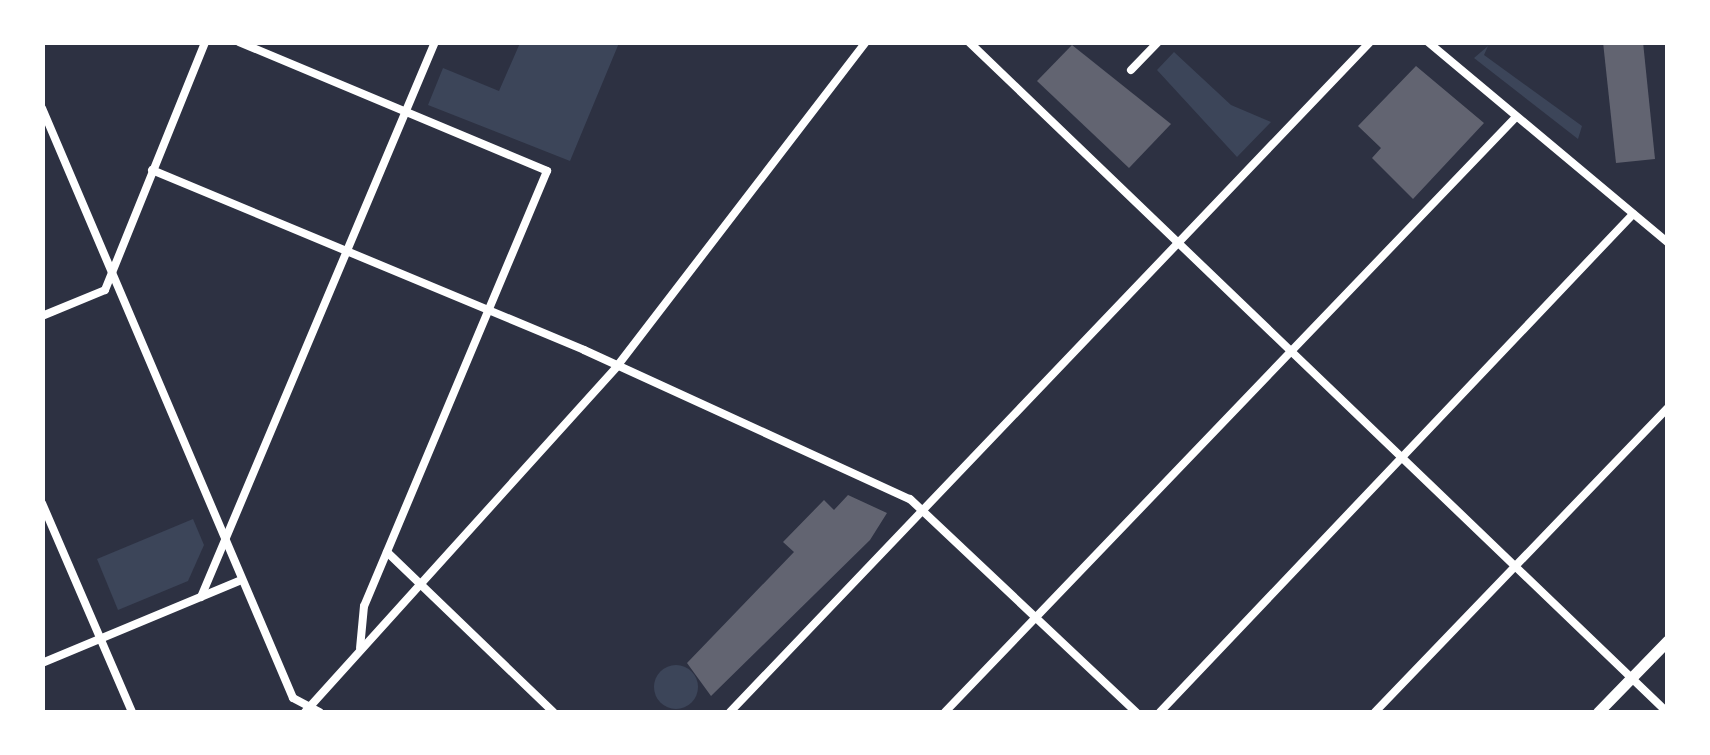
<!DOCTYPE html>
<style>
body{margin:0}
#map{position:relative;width:1710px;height:755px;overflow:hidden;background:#2d3142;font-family:"Zilla Slab",serif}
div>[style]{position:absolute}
.green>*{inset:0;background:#3c4559}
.round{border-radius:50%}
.building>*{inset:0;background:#626471}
.minor>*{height:8px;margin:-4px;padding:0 4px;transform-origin:4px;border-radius:4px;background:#fff}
.secondary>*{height:11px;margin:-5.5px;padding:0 5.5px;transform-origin:5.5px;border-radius:5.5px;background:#fff}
span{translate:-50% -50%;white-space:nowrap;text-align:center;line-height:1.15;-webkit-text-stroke:8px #fff;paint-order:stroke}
.frame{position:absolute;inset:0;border:45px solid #fff;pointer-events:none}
</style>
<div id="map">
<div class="green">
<div style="clip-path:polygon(520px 43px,619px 43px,570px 161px,428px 105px,443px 68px,499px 91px)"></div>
<div style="clip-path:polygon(1488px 46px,1484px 55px,1582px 126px,1578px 139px,1474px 58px)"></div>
<div style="clip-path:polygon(1174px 52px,1231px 105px,1271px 122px,1237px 157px,1157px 70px)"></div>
<div style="clip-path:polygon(193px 519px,204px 545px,188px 581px,118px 610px,97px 559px)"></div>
<div class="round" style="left:654px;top:665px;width:44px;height:44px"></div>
</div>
<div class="building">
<div style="clip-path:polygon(1603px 42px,1643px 42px,1655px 159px,1616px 163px)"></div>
<div style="clip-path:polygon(1072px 45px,1171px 124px,1129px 168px,1037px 81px)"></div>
<div style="clip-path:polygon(1416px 66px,1484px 123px,1413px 199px,1372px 158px,1381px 148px,1358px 126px)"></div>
<div style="clip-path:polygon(848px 495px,887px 513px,870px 540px,711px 696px,687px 663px,794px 552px,783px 542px,824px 500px,834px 510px)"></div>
</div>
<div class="minor">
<div style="left:239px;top:42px;width:334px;rotate:22.7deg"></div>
<div style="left:547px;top:171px;width:472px;rotate:112.8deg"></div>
<div style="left:364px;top:606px;width:42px;rotate:95.4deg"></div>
<div style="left:969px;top:42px;width:968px;rotate:43.83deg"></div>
<div style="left:1428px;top:42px;width:313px;rotate:39.9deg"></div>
<div style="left:1131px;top:70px;width:39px;rotate:-46deg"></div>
<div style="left:42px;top:108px;width:641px;rotate:66.95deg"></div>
<div style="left:293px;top:698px;width:30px;rotate:28deg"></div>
<div style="left:152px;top:170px;width:468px;rotate:22.6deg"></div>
<div style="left:584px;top:350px;width:358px;rotate:24.6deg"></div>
<div style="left:910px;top:499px;width:311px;rotate:43.3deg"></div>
<div style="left:42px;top:316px;width:68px;rotate:-22.4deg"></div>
<div style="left:105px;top:290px;width:267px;rotate:-68deg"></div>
<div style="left:42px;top:503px;width:228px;rotate:66.7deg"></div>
<div style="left:387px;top:552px;width:231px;rotate:43.9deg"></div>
<div style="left:201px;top:597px;width:602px;rotate:-67.14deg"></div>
<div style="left:42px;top:663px;width:216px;rotate:-22.6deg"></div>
<div style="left:305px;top:712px;width:467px;rotate:-47.9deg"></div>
<div style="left:618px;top:365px;width:407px;rotate:-52.5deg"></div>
<div style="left:730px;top:712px;width:927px;rotate:-46.31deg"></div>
<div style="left:945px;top:712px;width:825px;rotate:-46.18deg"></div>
<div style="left:1160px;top:712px;width:687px;rotate:-46.47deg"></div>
<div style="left:1375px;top:712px;width:422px;rotate:-46.1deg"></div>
</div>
<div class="secondary">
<div style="left:1598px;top:712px;width:100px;rotate:-45.8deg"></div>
</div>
<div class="frame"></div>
</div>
